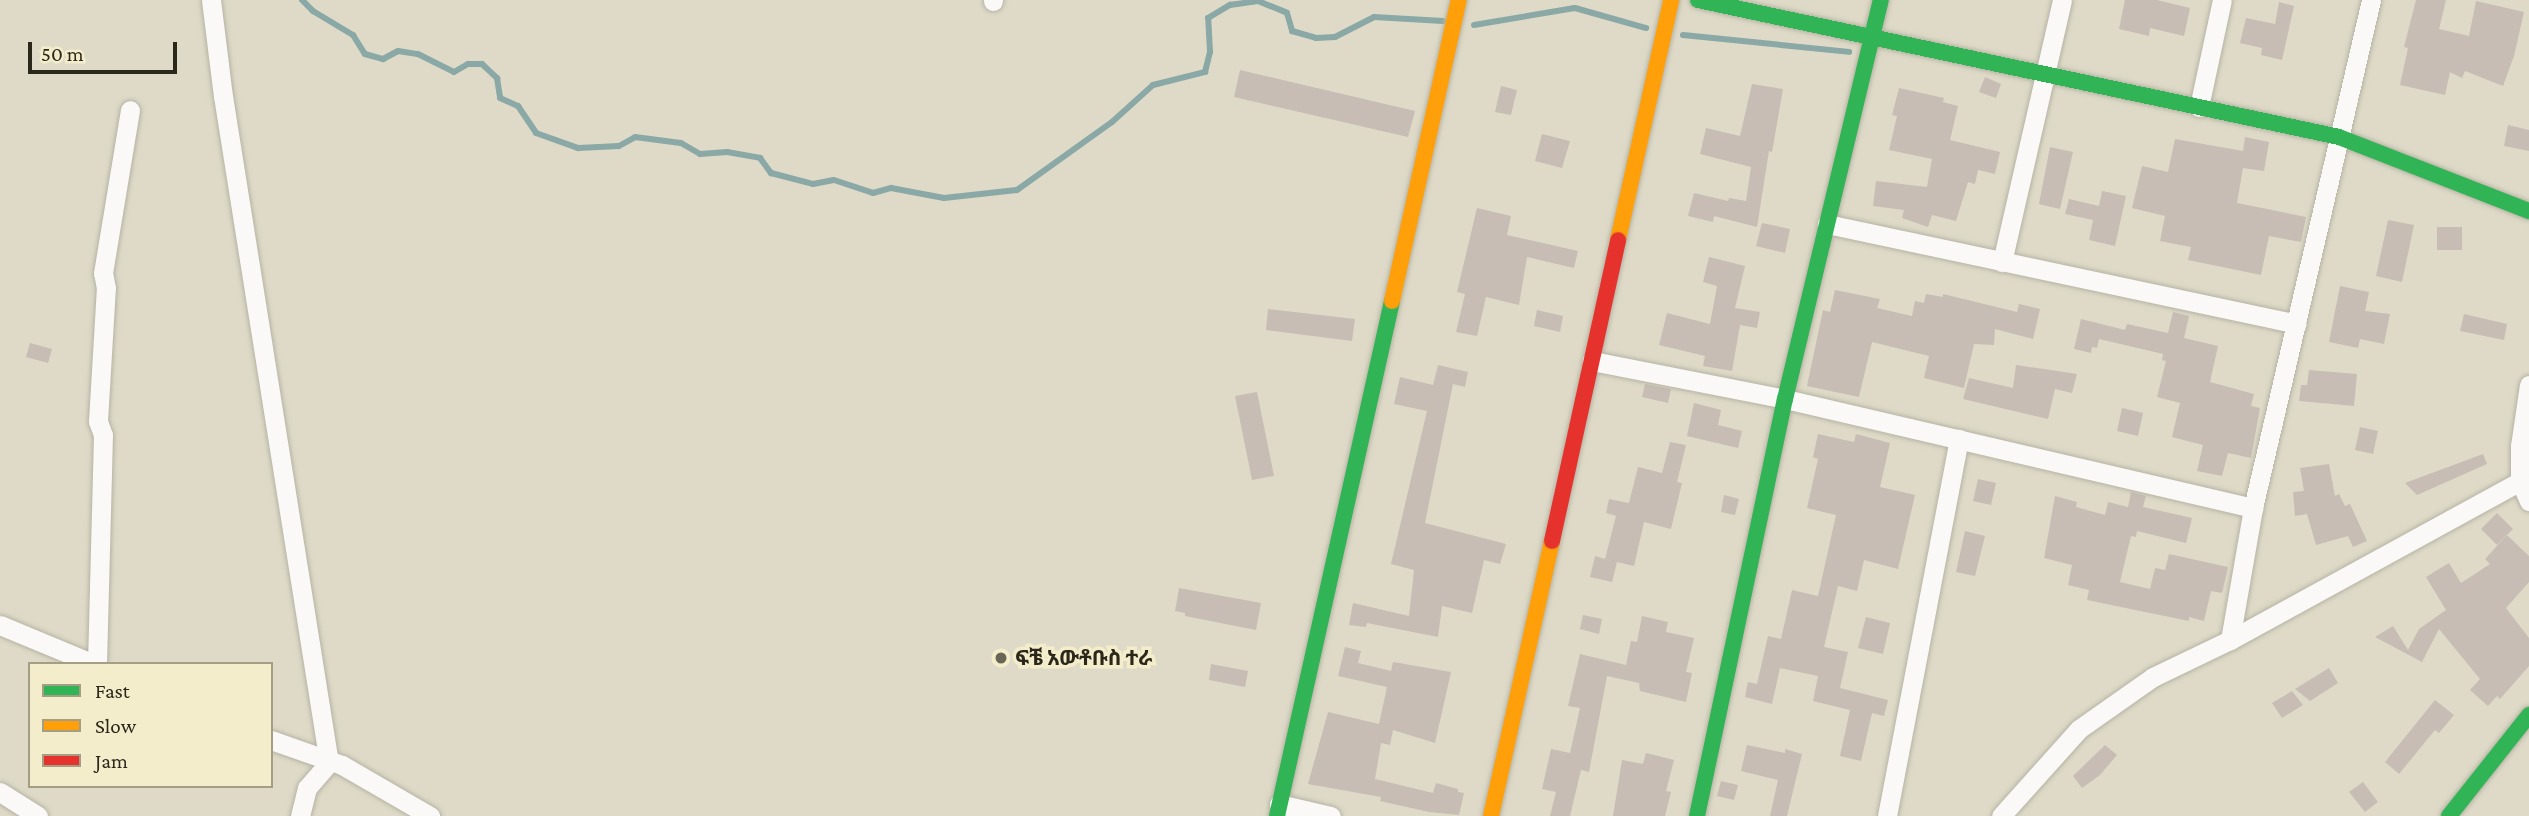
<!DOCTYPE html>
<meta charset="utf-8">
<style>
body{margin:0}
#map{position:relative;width:2529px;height:816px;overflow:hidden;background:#dedac7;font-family:"Crimson Pro","Noto Sans Ethiopic",serif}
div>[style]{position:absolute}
.stream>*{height:6px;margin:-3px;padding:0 3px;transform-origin:3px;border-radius:3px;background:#8aa8a5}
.building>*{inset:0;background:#c7bdb4}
.roads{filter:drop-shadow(0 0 2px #b6b3a4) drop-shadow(0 0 2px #b6b3a4)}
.street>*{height:19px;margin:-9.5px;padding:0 9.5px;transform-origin:9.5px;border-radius:9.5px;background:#faf9f7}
.fast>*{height:16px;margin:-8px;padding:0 8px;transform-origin:8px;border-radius:8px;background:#30b455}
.slow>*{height:16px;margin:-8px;padding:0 8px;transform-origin:8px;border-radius:8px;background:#ff9f0a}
.jam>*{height:16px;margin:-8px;padding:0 8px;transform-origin:8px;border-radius:8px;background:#e5322d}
.dots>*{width:19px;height:19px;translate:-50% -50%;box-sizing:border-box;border:4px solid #f4edcb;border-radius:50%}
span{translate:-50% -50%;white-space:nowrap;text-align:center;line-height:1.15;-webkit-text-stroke:7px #f4edcb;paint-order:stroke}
.poi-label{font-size:21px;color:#2b281b;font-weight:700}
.left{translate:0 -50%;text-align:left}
.legend{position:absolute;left:28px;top:662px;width:245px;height:126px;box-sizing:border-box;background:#f4edcb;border:2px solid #a49e85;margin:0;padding:9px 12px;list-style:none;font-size:21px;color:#2b281b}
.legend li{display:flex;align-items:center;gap:14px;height:35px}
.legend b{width:35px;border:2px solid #a49e85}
.scale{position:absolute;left:28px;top:42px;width:149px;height:32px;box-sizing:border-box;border:4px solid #2b281b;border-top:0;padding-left:9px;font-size:21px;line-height:24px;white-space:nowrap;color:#2b281b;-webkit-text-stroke:5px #f4edcb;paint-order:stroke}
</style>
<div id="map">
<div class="stream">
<div style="left:302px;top:0;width:16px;rotate:45deg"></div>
<div style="left:313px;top:11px;width:47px;rotate:31deg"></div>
<div style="left:353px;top:35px;width:22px;rotate:58deg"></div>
<div style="left:365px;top:54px;width:19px;rotate:16deg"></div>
<div style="left:383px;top:59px;width:17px;rotate:-28deg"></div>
<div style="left:398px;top:51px;width:20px;rotate:9deg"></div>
<div style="left:418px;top:54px;width:40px;rotate:26.6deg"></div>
<div style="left:454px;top:72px;width:16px;rotate:-30deg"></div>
<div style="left:468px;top:64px;width:14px"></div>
<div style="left:482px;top:64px;width:21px;rotate:43deg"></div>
<div style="left:497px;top:78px;width:20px;rotate:81deg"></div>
<div style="left:500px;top:98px;width:20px;rotate:24deg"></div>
<div style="left:518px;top:106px;width:32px;rotate:56deg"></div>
<div style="left:536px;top:133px;width:45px;rotate:19.7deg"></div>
<div style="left:578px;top:148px;width:41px;rotate:-2.8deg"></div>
<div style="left:619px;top:146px;width:18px;rotate:-29deg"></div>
<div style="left:635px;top:137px;width:46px;rotate:7.4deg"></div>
<div style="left:681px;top:143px;width:22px;rotate:30deg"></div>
<div style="left:700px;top:154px;width:27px;rotate:-4deg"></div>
<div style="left:727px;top:152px;width:34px;rotate:10deg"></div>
<div style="left:760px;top:158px;width:19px;rotate:54deg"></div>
<div style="left:771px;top:173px;width:43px;rotate:14.7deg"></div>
<div style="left:813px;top:184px;width:21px;rotate:-11deg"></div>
<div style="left:834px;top:180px;width:41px;rotate:18.4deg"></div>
<div style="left:873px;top:193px;width:19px;rotate:-16deg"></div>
<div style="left:891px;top:188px;width:54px;rotate:10.7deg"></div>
<div style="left:944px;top:198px;width:73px;rotate:-6.3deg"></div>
<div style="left:1017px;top:190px;width:117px;rotate:-35.6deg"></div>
<div style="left:1112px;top:122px;width:55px;rotate:-42.1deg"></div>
<div style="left:1153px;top:85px;width:54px;rotate:-14deg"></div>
<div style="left:1205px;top:72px;width:21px;rotate:-76deg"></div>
<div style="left:1210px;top:52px;width:34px;rotate:-93deg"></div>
<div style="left:1208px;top:18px;width:26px;rotate:-31deg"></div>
<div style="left:1230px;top:5px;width:28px;rotate:-8deg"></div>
<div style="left:1258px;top:1px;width:31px;rotate:22deg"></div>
<div style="left:1287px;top:13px;width:19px;rotate:74deg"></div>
<div style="left:1292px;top:31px;width:25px;rotate:16deg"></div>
<div style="left:1316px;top:38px;width:19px;rotate:-3deg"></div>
<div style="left:1335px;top:37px;width:44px;rotate:-27.1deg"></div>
<div style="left:1374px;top:17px;width:69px;rotate:3.3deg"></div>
<div style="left:1474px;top:25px;width:102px;rotate:-9.6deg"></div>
<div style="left:1575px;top:8px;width:74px;rotate:15.7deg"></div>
<div style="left:1683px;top:35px;width:167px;rotate:5.8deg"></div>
</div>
<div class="building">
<div style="clip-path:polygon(2125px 0,2157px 0,2190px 8px,2184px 36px,2150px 28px,2149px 36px,2119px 29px)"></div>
<div style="clip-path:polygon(2416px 0,2446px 0,2439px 29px,2469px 36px,2476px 1px,2524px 12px,2514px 56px,2503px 86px,2465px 71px,2462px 78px,2450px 72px,2445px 95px,2400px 85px,2408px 48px,2404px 47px)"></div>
<div style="clip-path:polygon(2279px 2px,2294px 6px,2282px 60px,2261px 55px,2262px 48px,2240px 43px,2246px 18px,2275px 24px)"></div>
<div style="clip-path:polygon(1240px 70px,1415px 111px,1408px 137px,1234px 97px)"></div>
<div style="clip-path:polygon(1985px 77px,2001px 84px,1996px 98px,1979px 92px)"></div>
<div style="clip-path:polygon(1752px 84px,1783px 89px,1772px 152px,1769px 151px,1757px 227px,1714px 216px,1713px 222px,1688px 216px,1694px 193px,1728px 201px,1729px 198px,1746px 201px,1751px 167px,1700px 154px,1706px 128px,1740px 136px)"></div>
<div style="clip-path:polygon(1501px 86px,1517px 90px,1511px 115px,1495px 112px)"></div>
<div style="clip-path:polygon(1899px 88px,1944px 98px,1943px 102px,1958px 106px,1950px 140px,2000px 152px,1995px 174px,1978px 170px,1975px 184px,1968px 182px,1956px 221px,1932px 215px,1928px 227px,1902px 218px,1904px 210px,1873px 206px,1876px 181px,1927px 187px,1932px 159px,1889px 150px,1897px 116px,1892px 115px)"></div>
<div style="clip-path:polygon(2508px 125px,2529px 130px,2529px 151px,2504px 146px)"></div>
<div style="clip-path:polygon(1542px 134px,1570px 141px,1562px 168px,1535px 161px)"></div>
<div style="clip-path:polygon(2245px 137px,2269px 142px,2264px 171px,2243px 168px,2237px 203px,2306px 217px,2301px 242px,2269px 236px,2261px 275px,2188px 260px,2191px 247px,2160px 241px,2165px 216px,2132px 208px,2142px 166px,2168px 172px,2175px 139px,2243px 151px)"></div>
<div style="clip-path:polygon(2050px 147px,2073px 152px,2060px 209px,2039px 204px)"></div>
<div style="clip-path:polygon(2102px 191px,2126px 196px,2115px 246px,2089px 240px,2093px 220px,2065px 214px,2069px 199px,2099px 206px)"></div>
<div style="clip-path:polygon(1477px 208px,1511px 216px,1507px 235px,1578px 251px,1574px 268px,1527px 257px,1519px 305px,1486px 297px,1477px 336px,1456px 332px,1465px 294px,1457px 292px)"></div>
<div style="clip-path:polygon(2388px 220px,2414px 225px,2402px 282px,2376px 276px)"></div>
<div style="clip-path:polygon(1762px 223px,1790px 229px,1785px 253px,1756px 246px)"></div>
<div style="clip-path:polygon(2437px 227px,2462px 227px,2462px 250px,2437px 250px)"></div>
<div style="clip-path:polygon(1709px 257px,1745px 266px,1735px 308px,1760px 312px,1757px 328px,1740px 325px,1732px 371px,1703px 366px,1705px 356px,1659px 345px,1667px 313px,1710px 324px,1717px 286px,1703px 282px)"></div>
<div style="clip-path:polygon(2340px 286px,2369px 292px,2365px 311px,2390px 314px,2384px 344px,2360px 339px,2358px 348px,2329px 342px)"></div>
<div style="clip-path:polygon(1835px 290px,1880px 299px,1877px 308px,1912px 316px,1915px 301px,1924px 303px,1926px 294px,1943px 297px,1943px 294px,2017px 312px,2019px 304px,2040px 309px,2033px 339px,1995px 329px,1994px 345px,1974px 344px,1964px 388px,1924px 378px,1929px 356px,1872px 342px,1859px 397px,1807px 386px,1823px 310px,1830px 312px)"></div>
<div style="clip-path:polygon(1268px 309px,1355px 319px,1352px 341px,1266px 330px)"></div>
<div style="clip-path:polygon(1537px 310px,1563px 316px,1560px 332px,1534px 326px)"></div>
<div style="clip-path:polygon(2173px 312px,2189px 316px,2184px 338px,2218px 346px,2210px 382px,2254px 394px,2251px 406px,2260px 408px,2251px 458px,2228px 453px,2222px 476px,2197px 471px,2203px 445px,2172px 437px,2180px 403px,2157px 397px,2166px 361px,2162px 360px,2163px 354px,2099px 339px,2097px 348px,2092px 347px,2091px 353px,2074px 349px,2081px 319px,2125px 330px,2127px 324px,2168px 333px)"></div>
<div style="clip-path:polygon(2464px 314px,2507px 324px,2504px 340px,2460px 331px)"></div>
<div style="clip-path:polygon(30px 343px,52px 349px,48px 363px,26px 357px)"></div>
<div style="clip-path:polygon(1438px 365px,1468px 372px,1465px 387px,1453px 384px,1425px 523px,1506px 544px,1500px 564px,1484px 560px,1472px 613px,1442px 606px,1438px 637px,1367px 623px,1366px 627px,1349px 625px,1353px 603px,1409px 616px,1414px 570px,1391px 564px,1427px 411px,1394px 404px,1400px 377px,1433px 385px)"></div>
<div style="clip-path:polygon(2016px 365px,2077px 374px,2072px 393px,2055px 389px,2048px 419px,1963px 399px,1969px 378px,2013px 388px)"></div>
<div style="clip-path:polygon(2309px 370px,2357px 374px,2354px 406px,2299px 401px,2301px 385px,2307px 385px)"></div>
<div style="clip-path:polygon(1645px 384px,1671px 389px,1668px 403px,1642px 397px)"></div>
<div style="clip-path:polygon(1257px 392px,1274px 476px,1252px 480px,1235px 396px)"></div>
<div style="clip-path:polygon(1694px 403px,1721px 410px,1718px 425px,1742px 431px,1738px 448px,1687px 436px)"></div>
<div style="clip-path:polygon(2122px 408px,2143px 413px,2138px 436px,2117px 431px)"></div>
<div style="clip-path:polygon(2360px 427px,2378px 431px,2373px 454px,2355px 450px)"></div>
<div style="clip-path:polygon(1818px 434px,1854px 442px,1856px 434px,1890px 443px,1880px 487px,1915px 495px,1898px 569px,1864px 560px,1857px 591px,1838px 586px,1824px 647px,1848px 652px,1840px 688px,1888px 700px,1884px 716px,1872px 713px,1861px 761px,1840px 756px,1850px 710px,1813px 701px,1818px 676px,1780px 668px,1772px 704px,1745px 697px,1748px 682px,1757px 684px,1768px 636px,1781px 639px,1792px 590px,1818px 596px,1836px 515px,1807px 508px,1818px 459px,1813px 457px)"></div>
<div style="clip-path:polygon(1670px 442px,1686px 445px,1677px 482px,1682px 483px,1671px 529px,1644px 522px,1634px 566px,1617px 562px,1612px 582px,1590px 577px,1595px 556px,1605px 559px,1616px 516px,1606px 513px,1609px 499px,1629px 503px,1638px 467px,1662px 473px)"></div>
<div style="clip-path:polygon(2483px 454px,2487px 464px,2417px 495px,2405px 483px)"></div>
<div style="clip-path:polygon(2329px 464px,2335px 496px,2339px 494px,2345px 506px,2350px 504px,2367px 541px,2353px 547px,2348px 536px,2316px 545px,2307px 514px,2295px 516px,2293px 492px,2304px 491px,2300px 468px)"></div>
<div style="clip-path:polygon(1978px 479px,1996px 483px,1991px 505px,1973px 501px)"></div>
<div style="clip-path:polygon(2131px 492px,2146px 496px,2143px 507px,2192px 518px,2186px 543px,2137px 531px,2136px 537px,2131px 536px,2120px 582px,2150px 589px,2155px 568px,2165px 570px,2169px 554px,2228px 567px,2222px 593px,2211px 591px,2204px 621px,2189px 617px,2189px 621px,2087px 600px,2089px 590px,2068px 585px,2072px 565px,2044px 558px,2055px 496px,2077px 502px,2076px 507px,2105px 515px,2108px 502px,2128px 507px)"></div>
<div style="clip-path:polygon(1724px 495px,1739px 499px,1735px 515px,1721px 512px)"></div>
<div style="clip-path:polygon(2497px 513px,2513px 529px,2497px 545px,2481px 529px)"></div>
<div style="clip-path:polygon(1965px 531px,1985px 536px,1975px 576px,1956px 572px)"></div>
<div style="clip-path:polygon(2507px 535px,2529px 556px,2529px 582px,2506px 608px,2529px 638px,2529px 666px,2500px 699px,2497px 696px,2488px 706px,2470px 690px,2480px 679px,2439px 629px,2422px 662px,2375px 637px,2393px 626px,2408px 650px,2419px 629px,2446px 610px,2426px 577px,2449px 563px,2461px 583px,2490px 564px,2485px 559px)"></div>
<div style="clip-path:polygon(1179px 588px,1261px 603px,1256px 630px,1185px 616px,1185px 613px,1175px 611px)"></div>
<div style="clip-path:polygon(1583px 615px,1602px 619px,1599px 634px,1580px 629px)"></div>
<div style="clip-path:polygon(1642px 616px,1668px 622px,1666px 632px,1694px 638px,1686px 672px,1692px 673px,1686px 702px,1640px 691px,1639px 683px,1607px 676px,1589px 772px,1581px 770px,1570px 816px,1550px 816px,1556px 792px,1542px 789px,1551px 749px,1570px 753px,1580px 708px,1568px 706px,1580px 654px,1626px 665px,1631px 641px,1637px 642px)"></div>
<div style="clip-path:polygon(1866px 617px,1890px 623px,1883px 654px,1858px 648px)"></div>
<div style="clip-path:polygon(1345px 647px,1361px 651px,1358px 663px,1391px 671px,1393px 662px,1451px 672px,1435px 743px,1393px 730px,1390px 745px,1381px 743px,1375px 779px,1433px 793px,1436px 783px,1458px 789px,1458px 792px,1464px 793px,1459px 815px,1429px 812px,1380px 801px,1381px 797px,1308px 784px,1328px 712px,1379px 724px,1387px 687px,1338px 676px)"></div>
<div style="clip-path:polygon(1211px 664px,1248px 671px,1245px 687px,1209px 680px)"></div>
<div style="clip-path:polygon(2329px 668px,2338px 683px,2310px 701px,2295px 689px)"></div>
<div style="clip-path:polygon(2292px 691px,2303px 705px,2282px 718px,2272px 703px)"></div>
<div style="clip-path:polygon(2435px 700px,2454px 715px,2439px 733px,2435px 730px,2399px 774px,2385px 762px)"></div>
<div style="clip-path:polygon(1747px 745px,1785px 753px,1785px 749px,1802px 754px,1787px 816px,1770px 816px,1778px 780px,1741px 771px)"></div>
<div style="clip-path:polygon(2105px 745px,2117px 755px,2100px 775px,2082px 788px,2073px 776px)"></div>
<div style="clip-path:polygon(1646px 753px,1674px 760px,1666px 791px,1671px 792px,1665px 816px,1613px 816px,1622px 760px,1643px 764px)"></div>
<div style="clip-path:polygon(1721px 781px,1738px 785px,1734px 800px,1717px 796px)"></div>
<div style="clip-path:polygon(2363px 782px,2378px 802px,2365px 812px,2349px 792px)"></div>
</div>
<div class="roads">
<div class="street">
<div style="left:211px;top:0;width:97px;rotate:82.9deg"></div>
<div style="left:223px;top:96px;width:675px;rotate:80.97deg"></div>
<div style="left:993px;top:1px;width:1px;rotate:-90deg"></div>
<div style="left:2199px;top:107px;width:109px;rotate:-77.9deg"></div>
<div style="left:1827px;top:224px;width:480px;rotate:12deg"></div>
<div style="left:2002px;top:262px;width:269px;rotate:-77.1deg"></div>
<div style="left:1592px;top:361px;width:197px;rotate:11.1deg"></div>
<div style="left:1785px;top:399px;width:481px;rotate:13.1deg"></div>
<div style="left:2529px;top:385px;width:62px;rotate:98.4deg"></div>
<div style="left:2520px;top:446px;width:35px;rotate:90deg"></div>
<div style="left:2520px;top:481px;width:22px;rotate:66deg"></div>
<div style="left:0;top:625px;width:102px;rotate:22.5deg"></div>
<div style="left:2230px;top:640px;width:134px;rotate:-80.1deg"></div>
<div style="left:2253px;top:508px;width:522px;rotate:-76.92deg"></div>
<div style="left:97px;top:664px;width:229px;rotate:-88.5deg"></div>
<div style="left:103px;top:435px;width:15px;rotate:-110deg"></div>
<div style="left:98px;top:421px;width:133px;rotate:-86.6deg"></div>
<div style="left:106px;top:288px;width:15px;rotate:-101deg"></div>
<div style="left:103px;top:273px;width:165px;rotate:-80.6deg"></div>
<div style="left:271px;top:740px;width:75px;rotate:19.4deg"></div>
<div style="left:342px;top:765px;width:102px;rotate:30.1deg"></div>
<div style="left:0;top:792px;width:45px;rotate:32.3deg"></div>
<div style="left:1279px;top:804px;width:53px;rotate:13deg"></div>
<div style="left:300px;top:816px;width:29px;rotate:-76deg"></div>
<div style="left:307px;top:788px;width:33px;rotate:-49deg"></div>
<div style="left:1887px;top:816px;width:384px;rotate:-79.2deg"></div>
<div style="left:2001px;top:816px;width:117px;rotate:-48.1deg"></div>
<div style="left:2079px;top:729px;width:90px;rotate:-35.1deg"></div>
<div style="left:2153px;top:677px;width:85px;rotate:-25.7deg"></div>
<div style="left:2230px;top:640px;width:331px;rotate:-28.7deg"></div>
</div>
<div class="fast">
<div style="left:1698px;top:0;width:655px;rotate:12.06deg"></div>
<div style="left:2339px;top:137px;width:204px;rotate:21.3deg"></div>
<div style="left:1277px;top:816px;width:528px;rotate:-77.41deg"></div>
<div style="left:1697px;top:816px;width:426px;rotate:-78.1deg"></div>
<div style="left:1785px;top:399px;width:410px;rotate:-76.5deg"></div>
<div style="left:2449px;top:816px;width:129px;rotate:-51.6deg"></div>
</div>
<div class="slow">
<div style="left:1618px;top:240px;width:246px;rotate:-77.5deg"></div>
<div style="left:1392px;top:301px;width:308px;rotate:-77.5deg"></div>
<div style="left:1491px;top:816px;width:282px;rotate:-77.5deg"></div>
</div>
<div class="jam">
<div style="left:1552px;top:541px;width:308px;rotate:-77.6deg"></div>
</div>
</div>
<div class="dots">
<div style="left:1001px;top:658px;background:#6a6657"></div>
</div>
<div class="poi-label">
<span class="left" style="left:1015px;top:658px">ፍቼ አውቶቡስ ተራ</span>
</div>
<ul class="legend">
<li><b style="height:9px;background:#30b455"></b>Fast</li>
<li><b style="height:9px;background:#ff9f0a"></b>Slow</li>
<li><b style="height:9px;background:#e5322d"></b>Jam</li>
</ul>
<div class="scale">50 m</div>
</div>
